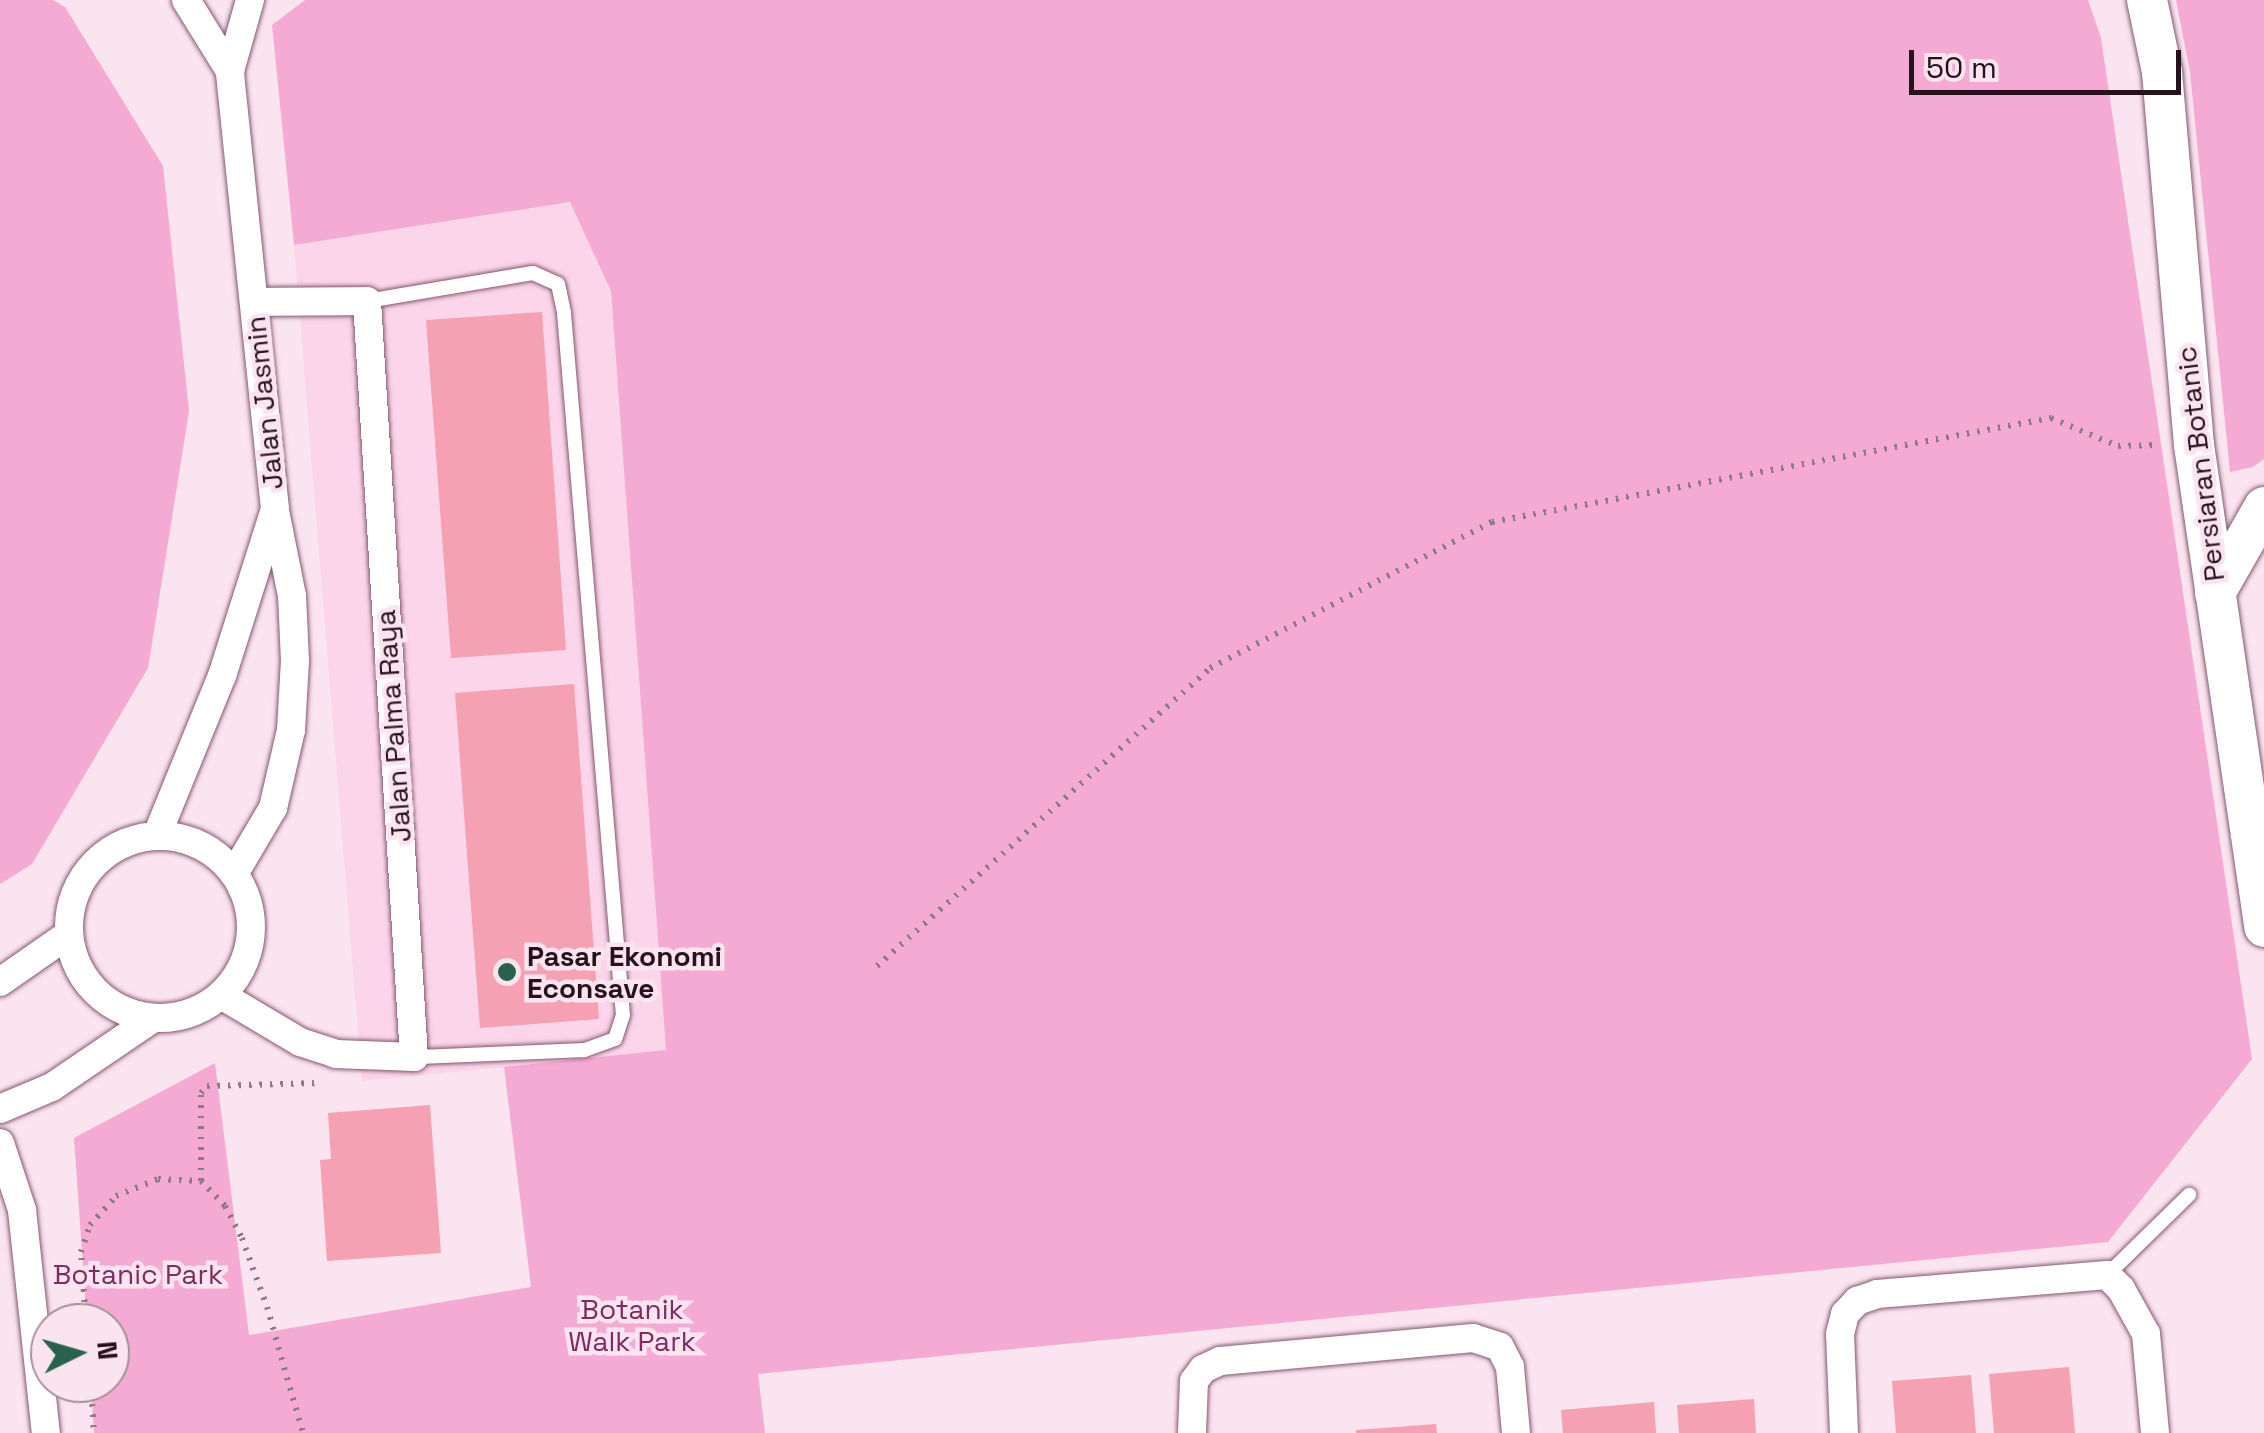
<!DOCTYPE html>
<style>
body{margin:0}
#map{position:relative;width:2264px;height:1433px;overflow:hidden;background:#fae4ef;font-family:"Space Grotesk",sans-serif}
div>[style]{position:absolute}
.built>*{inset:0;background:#fbd5e9}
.green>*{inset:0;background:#f5aad4}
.building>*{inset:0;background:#f5a0b3}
.path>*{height:6px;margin-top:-3px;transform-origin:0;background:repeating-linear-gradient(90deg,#8f7b86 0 2.5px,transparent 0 10.5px)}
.roads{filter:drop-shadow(0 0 2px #855771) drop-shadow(0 0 2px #855771)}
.lane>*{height:14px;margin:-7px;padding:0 7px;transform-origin:7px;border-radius:7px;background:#fff}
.street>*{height:28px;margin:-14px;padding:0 14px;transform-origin:14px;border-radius:14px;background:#fff}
.street>.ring{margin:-14px;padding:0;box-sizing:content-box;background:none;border:28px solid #fff;border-radius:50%}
.secondary>*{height:40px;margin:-20px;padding:0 20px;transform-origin:20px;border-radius:20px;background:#fff}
.dots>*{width:28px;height:28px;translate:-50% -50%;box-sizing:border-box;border:5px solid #fae4ef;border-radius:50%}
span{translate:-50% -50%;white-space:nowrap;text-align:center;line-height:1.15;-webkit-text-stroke:9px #fae4ef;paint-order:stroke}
.street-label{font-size:28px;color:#25121d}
.poi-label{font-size:28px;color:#25121d;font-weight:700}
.left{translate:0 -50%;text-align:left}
.park-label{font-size:28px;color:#7f2a60}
.north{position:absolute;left:30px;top:1303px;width:100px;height:100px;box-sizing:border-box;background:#fae4ef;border:2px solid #a5909b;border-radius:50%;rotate:85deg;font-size:28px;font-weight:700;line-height:40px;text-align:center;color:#25121d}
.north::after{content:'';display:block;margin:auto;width:35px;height:45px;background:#28624c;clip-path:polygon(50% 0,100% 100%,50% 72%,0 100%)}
.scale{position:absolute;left:1909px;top:50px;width:272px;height:45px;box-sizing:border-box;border:5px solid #25121d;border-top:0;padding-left:12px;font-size:30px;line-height:35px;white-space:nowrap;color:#25121d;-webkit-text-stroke:8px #fae4ef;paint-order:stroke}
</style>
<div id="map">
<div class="built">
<div style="clip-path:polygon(571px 202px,611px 291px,666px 1051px,362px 1081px,294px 245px)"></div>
</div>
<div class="green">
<div style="clip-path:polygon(0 0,53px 0,65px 7px,163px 166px,189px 411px,148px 668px,32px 864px,0 884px)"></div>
<div style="clip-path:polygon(305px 0,2088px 0,2101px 38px,2252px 1059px,2108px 1242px,758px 1374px,765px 1433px,94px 1433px,91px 1383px,110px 1383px,110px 1323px,87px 1323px,74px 1138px,215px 1063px,249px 1335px,531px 1287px,504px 1067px,666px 1050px,611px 291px,570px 202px,294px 245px,272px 25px)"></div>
<div style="clip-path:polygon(2176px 0,2264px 0,2264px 459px,2253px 467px,2230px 472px,2190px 72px)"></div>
</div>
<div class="building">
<div style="clip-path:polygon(542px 312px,566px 650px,451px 658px,426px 320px)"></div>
<div style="clip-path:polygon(574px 684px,599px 1019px,480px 1028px,455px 693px)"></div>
<div style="clip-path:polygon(430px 1105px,441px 1253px,327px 1261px,320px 1160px,331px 1159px,328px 1113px)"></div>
<div style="clip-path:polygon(2069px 1367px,2075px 1433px,1994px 1433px,1989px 1374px)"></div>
<div style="clip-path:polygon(1971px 1375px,1976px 1433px,1896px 1433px,1892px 1381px)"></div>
<div style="clip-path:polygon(1754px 1399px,1756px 1433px,1679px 1433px,1677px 1405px)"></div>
<div style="clip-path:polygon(1654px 1402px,1656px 1433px,1563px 1433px,1561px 1410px)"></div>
<div style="clip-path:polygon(1436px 1424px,1437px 1433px,1356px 1433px,1356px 1430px)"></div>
</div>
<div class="path">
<div style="left:877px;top:966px;width:447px;rotate:-41.8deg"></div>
<div style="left:1210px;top:668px;width:318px;rotate:-27.4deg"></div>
<div style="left:1492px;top:522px;width:569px;rotate:-10.54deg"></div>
<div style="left:2051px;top:418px;width:73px;rotate:22.7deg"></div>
<div style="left:2118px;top:446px;width:40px;rotate:-1.4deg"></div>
<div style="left:201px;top:1181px;width:88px;rotate:-90deg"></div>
<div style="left:201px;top:1093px;width:9px;rotate:-49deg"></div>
<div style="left:207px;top:1086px;width:111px;rotate:-1.5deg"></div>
<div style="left:86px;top:1323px;width:71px;rotate:-94deg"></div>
<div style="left:81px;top:1252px;width:28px;rotate:-72deg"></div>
<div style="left:90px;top:1225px;width:39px;rotate:-48deg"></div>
<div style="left:116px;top:1196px;width:45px;rotate:-22deg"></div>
<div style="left:158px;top:1179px;width:43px;rotate:2.7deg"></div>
<div style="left:201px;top:1181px;width:35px;rotate:46deg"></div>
<div style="left:225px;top:1206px;width:36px;rotate:62deg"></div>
<div style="left:242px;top:1238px;width:73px;rotate:70.1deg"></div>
<div style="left:267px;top:1307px;width:131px;rotate:74.1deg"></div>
<div style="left:91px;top:1383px;width:50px;rotate:86.6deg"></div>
</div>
<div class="roads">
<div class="lane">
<div style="left:367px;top:301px;width:168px;rotate:-9.6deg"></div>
<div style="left:533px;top:273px;width:27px;rotate:24deg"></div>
<div style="left:558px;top:284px;width:30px;rotate:78deg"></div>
<div style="left:564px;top:313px;width:704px;rotate:85.2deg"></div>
<div style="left:623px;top:1015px;width:25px;rotate:108deg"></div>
<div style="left:615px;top:1039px;width:33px;rotate:160deg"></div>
<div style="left:584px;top:1050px;width:170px;rotate:177.6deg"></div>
<div style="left:2107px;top:1275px;width:115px;rotate:-44.3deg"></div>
</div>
<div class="street">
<div style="left:186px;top:0;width:84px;rotate:58.2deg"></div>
<div style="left:157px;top:835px;width:172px;rotate:-67.8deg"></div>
<div style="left:222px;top:676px;width:175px;rotate:-72.4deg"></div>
<div style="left:275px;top:509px;width:440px;rotate:-95.9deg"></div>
<div style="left:230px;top:71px;width:74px;rotate:-74.3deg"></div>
<div class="ring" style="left:69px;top:836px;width:154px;height:154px"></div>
<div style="left:234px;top:874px;width:77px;rotate:-59.4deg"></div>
<div style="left:273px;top:808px;width:80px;rotate:-77deg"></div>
<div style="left:291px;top:730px;width:69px;rotate:-86.7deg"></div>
<div style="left:295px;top:661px;width:65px;rotate:-92.6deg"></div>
<div style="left:292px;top:596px;width:87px;rotate:-101.3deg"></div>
<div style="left:0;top:982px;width:84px;rotate:-34.8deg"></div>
<div style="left:221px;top:995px;width:92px;rotate:30.7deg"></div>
<div style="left:300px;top:1042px;width:38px;rotate:18deg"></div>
<div style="left:336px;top:1054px;width:78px;rotate:2.2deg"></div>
<div style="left:414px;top:1057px;width:757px;rotate:-93.56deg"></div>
<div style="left:367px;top:301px;width:113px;rotate:179.5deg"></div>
<div style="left:0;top:1109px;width:56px;rotate:-22.9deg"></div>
<div style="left:52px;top:1087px;width:121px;rotate:-34.2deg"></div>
<div style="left:0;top:1143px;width:71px;rotate:71.8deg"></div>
<div style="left:22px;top:1210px;width:224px;rotate:83.9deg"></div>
<div style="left:1192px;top:1433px;width:52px;rotate:-87.8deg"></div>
<div style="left:1194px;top:1381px;width:15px;rotate:-53deg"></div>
<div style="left:1203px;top:1369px;width:19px;rotate:-25deg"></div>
<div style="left:1220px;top:1361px;width:254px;rotate:-5.2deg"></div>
<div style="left:1473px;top:1338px;width:28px;rotate:18deg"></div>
<div style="left:1500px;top:1347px;width:22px;rotate:63deg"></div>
<div style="left:1510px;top:1367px;width:66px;rotate:84.8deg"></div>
<div style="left:1844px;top:1433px;width:99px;rotate:-92.3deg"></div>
<div style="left:1840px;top:1334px;width:21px;rotate:-76deg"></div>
<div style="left:1845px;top:1314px;width:18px;rotate:-47deg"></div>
<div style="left:1857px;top:1301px;width:21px;rotate:-19deg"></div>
<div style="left:1877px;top:1294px;width:231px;rotate:-4.7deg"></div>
<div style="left:2107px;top:1275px;width:20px;rotate:45deg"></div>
<div style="left:2121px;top:1289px;width:51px;rotate:60.9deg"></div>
<div style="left:2146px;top:1334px;width:99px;rotate:84.8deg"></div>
</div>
<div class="secondary">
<div style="left:2147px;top:0;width:74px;rotate:78.2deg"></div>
<div style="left:2162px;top:72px;width:374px;rotate:85.1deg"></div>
<div style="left:2194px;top:445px;width:487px;rotate:81.7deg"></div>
<div style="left:2215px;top:593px;width:99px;rotate:-60.3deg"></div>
</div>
</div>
<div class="dots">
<div style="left:507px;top:972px;background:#28624c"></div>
</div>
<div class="street-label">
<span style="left:264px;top:403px;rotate:-96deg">Jalan Jasmin</span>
<span style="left:2200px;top:464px;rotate:-97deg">Persiaran Botanic</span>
<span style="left:393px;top:726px;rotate:-94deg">Jalan Palma Raya</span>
</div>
<div class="poi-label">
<span class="left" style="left:527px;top:972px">Pasar Ekonomi<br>Econsave</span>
</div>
<div class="park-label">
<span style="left:138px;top:1274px">Botanic Park</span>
<span style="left:632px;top:1325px">Botanik<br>Walk Park</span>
</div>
<div class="north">N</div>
<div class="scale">50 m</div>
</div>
